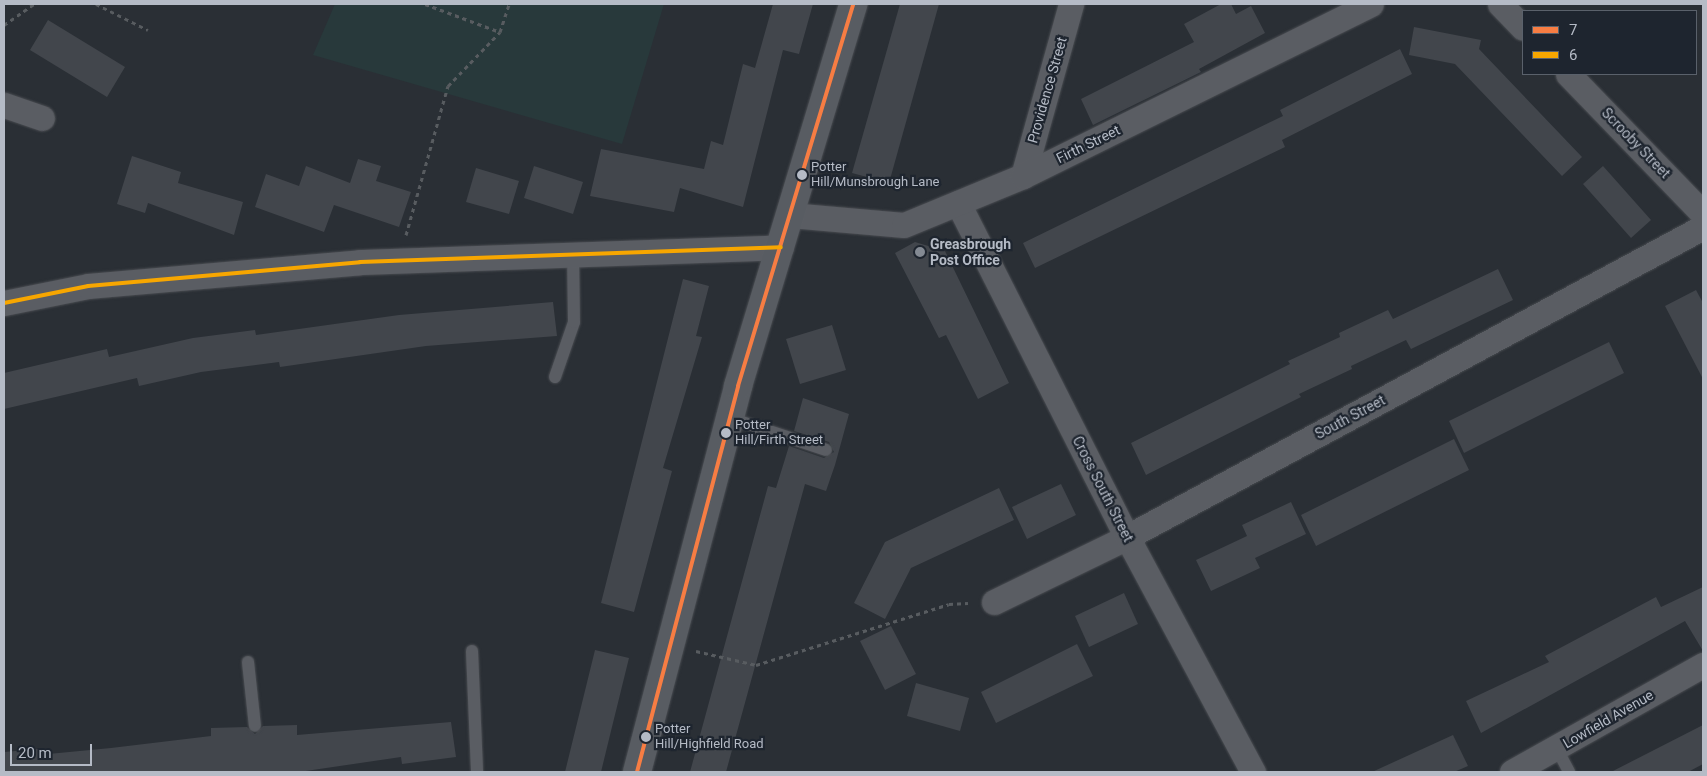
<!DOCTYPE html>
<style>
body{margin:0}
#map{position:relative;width:1707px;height:776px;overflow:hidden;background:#2a2f35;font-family:Roboto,sans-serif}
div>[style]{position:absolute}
.green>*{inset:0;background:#28393b}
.building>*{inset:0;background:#42464c}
.path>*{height:3px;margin-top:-1.5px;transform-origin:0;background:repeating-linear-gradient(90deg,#585c60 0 4px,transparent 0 8px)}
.roads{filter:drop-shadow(0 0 1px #484b50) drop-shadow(0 0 1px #484b50)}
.service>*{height:12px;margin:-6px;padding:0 6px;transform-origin:6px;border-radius:6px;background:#5a5d63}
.minor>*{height:25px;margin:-12.5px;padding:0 12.5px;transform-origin:12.5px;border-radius:12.5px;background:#5a5d63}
.secondary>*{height:28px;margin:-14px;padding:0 14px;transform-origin:14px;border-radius:14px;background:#585c62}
.bus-1>*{height:4px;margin:-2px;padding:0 2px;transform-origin:2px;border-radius:2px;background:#f77d43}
.bus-2>*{height:4px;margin:-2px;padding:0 2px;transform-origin:2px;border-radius:2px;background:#f7a600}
.dots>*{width:14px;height:14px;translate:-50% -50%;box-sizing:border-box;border:2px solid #1e252f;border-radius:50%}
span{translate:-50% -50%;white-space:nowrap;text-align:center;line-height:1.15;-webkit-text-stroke:4.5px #1e252f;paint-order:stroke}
.bus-label{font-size:13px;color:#b5bbc6}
.left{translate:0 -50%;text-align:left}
.street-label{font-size:14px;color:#b5bbc6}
.poi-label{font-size:14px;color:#b5bbc6;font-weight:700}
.frame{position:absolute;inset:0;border:5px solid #b5bbc6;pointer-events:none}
.legend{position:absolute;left:1522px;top:10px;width:175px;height:65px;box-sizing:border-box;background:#1e252f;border:1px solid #5a616b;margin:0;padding:6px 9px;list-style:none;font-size:15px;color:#b5bbc6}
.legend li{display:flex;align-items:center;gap:10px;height:25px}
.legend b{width:25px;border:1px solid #5a616b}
.scale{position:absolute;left:10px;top:744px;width:82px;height:22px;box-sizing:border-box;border:2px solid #b5bbc6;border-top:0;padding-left:6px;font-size:15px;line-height:18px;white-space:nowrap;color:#b5bbc6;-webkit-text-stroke:4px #1e252f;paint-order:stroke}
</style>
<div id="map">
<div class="green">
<div style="clip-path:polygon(335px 4px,664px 4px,622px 144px,313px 55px)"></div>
</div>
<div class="building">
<div style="clip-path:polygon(773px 4px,813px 4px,799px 54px,783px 50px,743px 207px,680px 188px,674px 212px,590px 196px,601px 149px,704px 169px,711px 141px,723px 145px,743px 64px,755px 68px)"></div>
<div style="clip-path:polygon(900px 4px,939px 4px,889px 183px,852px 173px)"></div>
<div style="clip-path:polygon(1221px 4px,1231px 4px,1236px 14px,1251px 6px,1265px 33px,1199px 69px,1201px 72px,1093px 125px,1081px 99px,1194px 42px,1184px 24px)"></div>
<div style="clip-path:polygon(48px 20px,125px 67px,107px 97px,30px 50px)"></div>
<div style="clip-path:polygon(1414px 27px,1481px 40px,1479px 49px,1582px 157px,1562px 176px,1455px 64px,1409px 55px)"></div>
<div style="clip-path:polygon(1400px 49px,1412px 74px,1282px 140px,1285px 147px,1035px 268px,1023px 243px,1283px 116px,1280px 110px)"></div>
<div style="clip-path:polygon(132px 156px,181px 172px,178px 183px,243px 202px,234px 235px,148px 203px,145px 213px,117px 204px)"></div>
<div style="clip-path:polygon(358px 159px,381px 166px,376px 181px,411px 192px,399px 227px,334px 205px,324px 232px,255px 207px,266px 174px,299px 186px,306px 166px,350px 183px)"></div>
<div style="clip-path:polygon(534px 166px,583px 182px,573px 214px,524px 198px)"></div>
<div style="clip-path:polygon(1603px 166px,1651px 220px,1631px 238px,1583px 184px)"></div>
<div style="clip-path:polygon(476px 168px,519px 181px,509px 214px,466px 202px)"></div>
<div style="clip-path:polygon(915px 242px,945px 251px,1009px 383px,978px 399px,946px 335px,939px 338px,895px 253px)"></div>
<div style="clip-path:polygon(1498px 269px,1513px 300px,1411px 349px,1406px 340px,1351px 366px,1352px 369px,1299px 394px,1301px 397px,1146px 475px,1131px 443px,1290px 364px,1288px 361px,1340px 337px,1339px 333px,1388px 310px,1393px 319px)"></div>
<div style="clip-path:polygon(683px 279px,709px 286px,696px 336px,702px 337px,663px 468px,672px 471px,634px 612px,601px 603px)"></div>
<div style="clip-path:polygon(1696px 290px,1703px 303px,1703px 379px,1665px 306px)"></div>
<div style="clip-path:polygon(553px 302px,557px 336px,426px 346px,280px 367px,279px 362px,201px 372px,139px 386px,137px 378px,4px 409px,4px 373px,107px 349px,109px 357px,193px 338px,255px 330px,256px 335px,399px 315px)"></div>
<div style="clip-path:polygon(832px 325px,846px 370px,800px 384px,786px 339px)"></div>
<div style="clip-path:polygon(1609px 342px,1624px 373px,1464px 453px,1449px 421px)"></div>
<div style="clip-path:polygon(803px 398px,849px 414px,835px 465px,826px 491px,805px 484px,726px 772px,690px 772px,768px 486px,776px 488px,789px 446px,824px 458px,834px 452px,829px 442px,794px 431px)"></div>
<div style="clip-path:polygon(1454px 439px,1469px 470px,1316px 546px,1301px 515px)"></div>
<div style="clip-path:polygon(1061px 484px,1076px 515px,1027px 539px,1012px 507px)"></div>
<div style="clip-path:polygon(999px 488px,1014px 520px,911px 568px,885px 619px,854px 603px,885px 542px)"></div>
<div style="clip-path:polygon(1291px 502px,1306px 534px,1255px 558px,1260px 568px,1211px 591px,1196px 560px,1247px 536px,1242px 525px)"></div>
<div style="clip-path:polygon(1703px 587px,1703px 651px,1685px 621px,1481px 733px,1466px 701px,1549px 662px,1545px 656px,1656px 597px,1661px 607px)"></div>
<div style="clip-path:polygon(1124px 593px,1138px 624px,1089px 647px,1075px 616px)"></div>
<div style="clip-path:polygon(891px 626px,916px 674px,885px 690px,860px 641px)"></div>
<div style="clip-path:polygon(1077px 644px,1093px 676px,996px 723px,981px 692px)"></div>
<div style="clip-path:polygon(595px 650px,629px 658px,611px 731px,601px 772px,565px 772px)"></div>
<div style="clip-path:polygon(916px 683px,969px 698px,960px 731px,907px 716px)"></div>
<div style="clip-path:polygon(451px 722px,456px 757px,402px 764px,401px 757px,299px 772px,4px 772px,4px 752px,38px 749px,38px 755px,111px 748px,211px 736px,211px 728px,247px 727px,255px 734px,263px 726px,297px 725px,297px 735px)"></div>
<div style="clip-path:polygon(1703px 725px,1703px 764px,1688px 772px,1611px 772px)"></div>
<div style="clip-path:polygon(1453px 735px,1468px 766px,1454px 772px,1372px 772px)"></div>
</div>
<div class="path">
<div style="left:96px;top:4px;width:58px;rotate:26.6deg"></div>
<div style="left:425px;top:4px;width:80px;rotate:20.5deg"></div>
<div style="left:4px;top:25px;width:37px;rotate:-35deg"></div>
<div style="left:406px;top:235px;width:155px;rotate:-74.3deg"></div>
<div style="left:448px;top:86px;width:75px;rotate:-46.1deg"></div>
<div style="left:500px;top:32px;width:29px;rotate:-72deg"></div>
<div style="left:696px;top:651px;width:62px;rotate:13.1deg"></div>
<div style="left:756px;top:665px;width:202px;rotate:-17.5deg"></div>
<div style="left:949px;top:604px;width:19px;rotate:-3deg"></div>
</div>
<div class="roads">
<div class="service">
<div style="left:555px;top:377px;width:58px;rotate:-70.9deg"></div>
<div style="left:574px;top:322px;width:68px;rotate:-90.8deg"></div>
<div style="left:730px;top:418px;width:101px;rotate:18.4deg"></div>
<div style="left:472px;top:651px;width:121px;rotate:87.6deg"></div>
<div style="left:248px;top:662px;width:64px;rotate:83.8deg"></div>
<div style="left:1557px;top:749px;width:26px;rotate:62deg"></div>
</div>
<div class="minor">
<div style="left:1500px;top:4px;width:33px;rotate:46deg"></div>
<div style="left:1568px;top:74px;width:194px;rotate:46deg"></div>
<div style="left:4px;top:105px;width:40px;rotate:18.9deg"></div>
<div style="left:1023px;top:176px;width:179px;rotate:-74.4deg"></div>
<div style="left:958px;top:203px;width:374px;rotate:63.2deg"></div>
<div style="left:1127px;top:537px;width:267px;rotate:61.8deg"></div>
<div style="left:790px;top:215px;width:114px;rotate:5deg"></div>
<div style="left:904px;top:225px;width:129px;rotate:-22.4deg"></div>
<div style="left:1023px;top:176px;width:388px;rotate:-26.3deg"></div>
<div style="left:4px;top:303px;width:86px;rotate:-11.4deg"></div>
<div style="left:88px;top:286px;width:273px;rotate:-5deg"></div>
<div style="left:360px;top:262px;width:421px;rotate:-2deg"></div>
<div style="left:994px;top:602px;width:148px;rotate:-26deg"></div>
<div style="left:1127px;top:537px;width:654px;rotate:-28.29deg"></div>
<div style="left:1512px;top:772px;width:219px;rotate:-29.3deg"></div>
</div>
<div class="secondary">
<div style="left:637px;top:772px;width:399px;rotate:-75.3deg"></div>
<div style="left:738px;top:386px;width:399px;rotate:-73.2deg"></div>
</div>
</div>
<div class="bus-1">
<div style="left:637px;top:772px;width:399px;rotate:-75.3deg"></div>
<div style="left:738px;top:386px;width:399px;rotate:-73.2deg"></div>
</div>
<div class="bus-2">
<div style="left:4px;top:303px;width:86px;rotate:-11.4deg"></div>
<div style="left:88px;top:286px;width:273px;rotate:-5deg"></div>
<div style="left:360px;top:262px;width:421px;rotate:-2deg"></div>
</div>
<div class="dots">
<div style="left:802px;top:175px;background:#b5bbc6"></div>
<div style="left:920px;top:252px;background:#848a93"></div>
<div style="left:726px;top:433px;background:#b5bbc6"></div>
<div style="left:646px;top:737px;background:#b5bbc6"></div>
</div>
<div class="bus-label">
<span class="left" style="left:811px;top:175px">Potter<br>Hill/Munsbrough Lane</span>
<span class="left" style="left:735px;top:433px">Potter<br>Hill/Firth Street</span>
<span class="left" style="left:655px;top:737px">Potter<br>Hill/Highfield Road</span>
</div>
<div class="street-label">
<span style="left:1047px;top:90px;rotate:-74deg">Providence Street</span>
<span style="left:1636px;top:143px;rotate:46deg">Scrooby Street</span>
<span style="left:1088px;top:144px;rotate:-26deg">Firth Street</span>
<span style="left:1350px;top:417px;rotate:-28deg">South Street</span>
<span style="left:1103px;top:489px;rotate:63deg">Cross South Street</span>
<span style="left:1608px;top:719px;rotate:-30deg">Lowfield Avenue</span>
</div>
<div class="poi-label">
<span class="left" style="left:930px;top:252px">Greasbrough<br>Post Office</span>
</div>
<div class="frame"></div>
<ul class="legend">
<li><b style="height:6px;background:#f77d43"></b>7</li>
<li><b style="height:6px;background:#f7a600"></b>6</li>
</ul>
<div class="scale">20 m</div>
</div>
